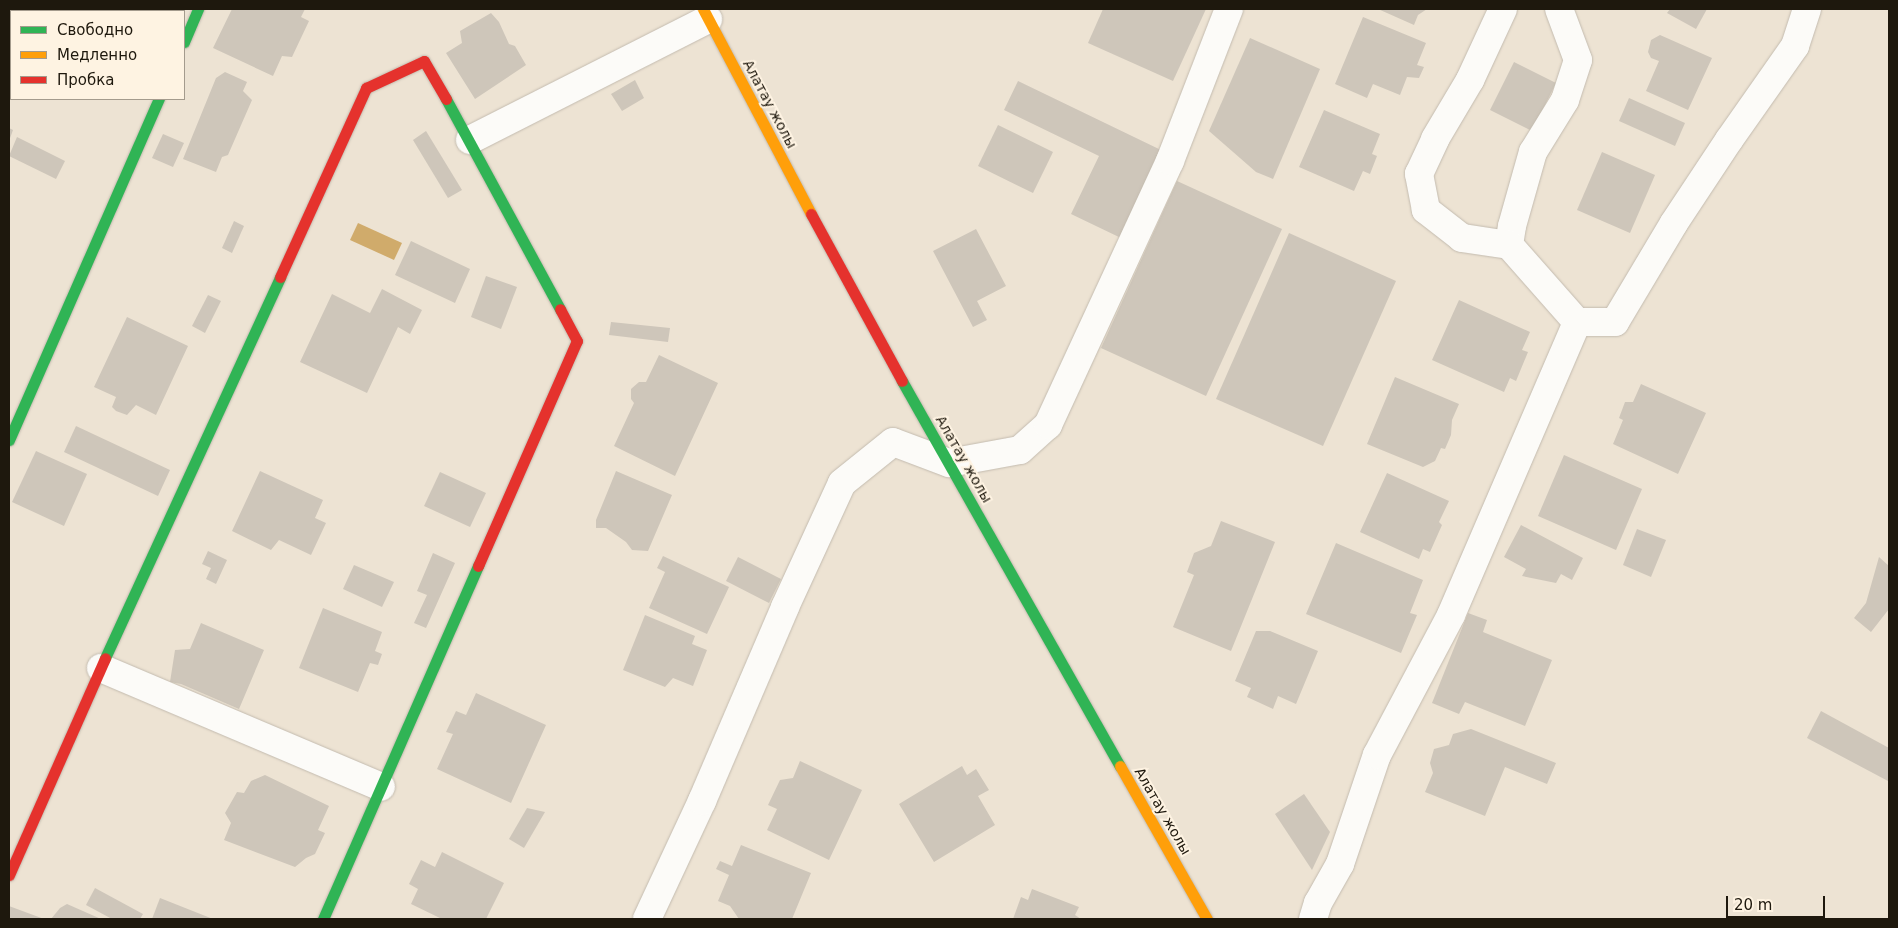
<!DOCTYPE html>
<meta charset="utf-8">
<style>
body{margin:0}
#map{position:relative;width:1898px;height:928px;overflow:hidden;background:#ede3d3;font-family:"DejaVu Sans",sans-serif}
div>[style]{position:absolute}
.water>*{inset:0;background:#d0ab6b}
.building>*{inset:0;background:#cec6ba}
.roads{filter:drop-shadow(0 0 1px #c3bbaf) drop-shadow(0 0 1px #c3bbaf)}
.street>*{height:28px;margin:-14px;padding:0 14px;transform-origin:14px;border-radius:14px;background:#fcfbf8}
.fast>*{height:11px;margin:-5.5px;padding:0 5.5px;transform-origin:5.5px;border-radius:5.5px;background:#30b455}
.slow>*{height:11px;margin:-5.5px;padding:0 5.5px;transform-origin:5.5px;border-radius:5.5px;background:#ff9f0a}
.jam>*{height:11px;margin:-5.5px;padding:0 5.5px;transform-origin:5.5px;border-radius:5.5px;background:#e5322d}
span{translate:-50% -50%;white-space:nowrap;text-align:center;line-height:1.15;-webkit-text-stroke:4px #fef3e2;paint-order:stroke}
.street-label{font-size:14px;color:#1e180d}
.frame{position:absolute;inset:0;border:10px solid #1e180d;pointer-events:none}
.legend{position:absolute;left:10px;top:10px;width:175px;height:90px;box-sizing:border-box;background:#fef3e2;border:1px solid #a49b8d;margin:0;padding:6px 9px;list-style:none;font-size:15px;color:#1e180d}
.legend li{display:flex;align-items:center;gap:10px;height:25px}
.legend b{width:25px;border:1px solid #a49b8d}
.scale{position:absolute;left:1726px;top:896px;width:99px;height:22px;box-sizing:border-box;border:2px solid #1e180d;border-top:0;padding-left:6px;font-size:15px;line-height:18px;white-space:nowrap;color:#1e180d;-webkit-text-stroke:4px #fef3e2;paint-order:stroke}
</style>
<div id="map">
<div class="water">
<div style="clip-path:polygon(358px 223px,402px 243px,394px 260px,350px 240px)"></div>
</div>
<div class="building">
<div style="clip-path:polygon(15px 9px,68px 9px,70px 10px,14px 11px)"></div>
<div style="clip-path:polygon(232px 9px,305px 9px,301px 17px,309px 21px,292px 57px,282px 56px,273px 76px,213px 48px)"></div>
<div style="clip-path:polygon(1103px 9px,1206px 9px,1173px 81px,1088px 43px)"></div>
<div style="clip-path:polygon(1378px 9px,1427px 9px,1418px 15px,1414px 25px)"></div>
<div style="clip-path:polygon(1670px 9px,1707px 9px,1696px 29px,1667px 13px)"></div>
<div style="clip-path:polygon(491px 13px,499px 22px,509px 44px,515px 46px,526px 65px,475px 99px,446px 53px,462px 43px,460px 31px)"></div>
<div style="clip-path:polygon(1363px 17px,1426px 43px,1417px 65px,1424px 67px,1419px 78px,1407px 77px,1400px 95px,1373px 84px,1367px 98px,1335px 84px)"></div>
<div style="clip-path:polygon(11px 18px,11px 54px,9px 53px,9px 24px)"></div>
<div style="clip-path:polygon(1660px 35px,1712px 58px,1688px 110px,1646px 91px,1659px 61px,1651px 58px,1648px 52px,1651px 40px)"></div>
<div style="clip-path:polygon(1250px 38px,1320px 69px,1273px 179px,1256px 172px,1209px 131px)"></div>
<div style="clip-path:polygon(1514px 62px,1556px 83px,1532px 131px,1490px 110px)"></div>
<div style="clip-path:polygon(225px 72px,247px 82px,243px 91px,252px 100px,228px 155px,222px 157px,216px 172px,183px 159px,216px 78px)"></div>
<div style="clip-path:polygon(635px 80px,644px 98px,622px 111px,611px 94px)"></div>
<div style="clip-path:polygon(1018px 81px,1163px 151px,1121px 238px,1071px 214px,1099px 156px,1004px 110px)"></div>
<div style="clip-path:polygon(1629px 98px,1685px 123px,1675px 146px,1619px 121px)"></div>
<div style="clip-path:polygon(1324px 110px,1380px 134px,1372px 154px,1377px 156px,1370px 174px,1363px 171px,1354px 191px,1299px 167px)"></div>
<div style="clip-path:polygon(998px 125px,1053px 152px,1033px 193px,978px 166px)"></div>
<div style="clip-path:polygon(9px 128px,13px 130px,9px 141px)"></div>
<div style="clip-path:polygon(426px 131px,462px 190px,448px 198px,413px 140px)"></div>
<div style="clip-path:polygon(163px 134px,184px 143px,173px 167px,152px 158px)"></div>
<div style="clip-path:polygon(17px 137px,65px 161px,56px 179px,9px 156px)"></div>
<div style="clip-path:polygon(1602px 152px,1655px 175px,1630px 233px,1577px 210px)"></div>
<div style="clip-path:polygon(1177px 181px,1282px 229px,1206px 396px,1101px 348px)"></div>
<div style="clip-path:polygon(234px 221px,244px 226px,232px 253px,222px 248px)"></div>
<div style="clip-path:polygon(976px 229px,1006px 286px,977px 301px,987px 320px,973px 327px,933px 251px)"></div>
<div style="clip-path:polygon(1289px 233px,1396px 281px,1323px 446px,1216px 399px)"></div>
<div style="clip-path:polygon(411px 241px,470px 269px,455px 303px,395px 275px)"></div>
<div style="clip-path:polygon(486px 276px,517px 287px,501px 329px,471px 317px)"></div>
<div style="clip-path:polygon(382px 289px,422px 310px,410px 334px,398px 327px,367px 393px,300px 362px,332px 294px,370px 313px)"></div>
<div style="clip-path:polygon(208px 295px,221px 301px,205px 333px,192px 326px)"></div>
<div style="clip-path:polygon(1459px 300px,1530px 332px,1522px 350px,1528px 352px,1516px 381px,1510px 378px,1504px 392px,1432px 360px)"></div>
<div style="clip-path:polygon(127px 317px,188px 346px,156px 415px,136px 405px,127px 415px,116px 411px,112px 407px,116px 397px,94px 387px)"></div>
<div style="clip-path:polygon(611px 322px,670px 328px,668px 342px,609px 335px)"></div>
<div style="clip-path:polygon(659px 355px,718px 383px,675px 476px,614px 446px,634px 403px,631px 399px,631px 389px,639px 382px,646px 382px)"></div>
<div style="clip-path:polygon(1395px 377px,1459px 404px,1452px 420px,1451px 435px,1445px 449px,1441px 448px,1435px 461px,1423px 467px,1367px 444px)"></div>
<div style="clip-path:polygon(1641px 384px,1706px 413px,1678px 474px,1613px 444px,1623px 420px,1619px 418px,1625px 402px,1633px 402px)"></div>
<div style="clip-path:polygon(76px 426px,170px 470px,158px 496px,64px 452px)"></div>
<div style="clip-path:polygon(36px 451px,87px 474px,64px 526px,12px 502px)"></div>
<div style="clip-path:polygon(1564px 455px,1642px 489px,1616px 550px,1538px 516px)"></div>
<div style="clip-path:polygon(260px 471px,323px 500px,315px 518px,326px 523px,311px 555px,279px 540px,271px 550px,232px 531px)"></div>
<div style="clip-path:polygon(616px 471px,672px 495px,648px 551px,632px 550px,626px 542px,606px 528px,596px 528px,596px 520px)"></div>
<div style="clip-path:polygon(440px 472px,486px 493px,470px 527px,424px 506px)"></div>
<div style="clip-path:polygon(1387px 473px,1449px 501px,1439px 522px,1442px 525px,1430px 552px,1423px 549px,1419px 559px,1360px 532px)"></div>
<div style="clip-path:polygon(1221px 521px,1275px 542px,1231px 651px,1173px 627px,1194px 575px,1187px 572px,1194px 553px,1211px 546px)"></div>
<div style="clip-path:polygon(1521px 525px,1583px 558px,1572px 580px,1561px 574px,1556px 583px,1522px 576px,1526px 569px,1504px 557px)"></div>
<div style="clip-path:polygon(1637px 529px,1666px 540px,1651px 577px,1623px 565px)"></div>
<div style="clip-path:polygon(1336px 543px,1423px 580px,1410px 613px,1417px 615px,1401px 653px,1306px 614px)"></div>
<div style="clip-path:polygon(208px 551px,227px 560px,216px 584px,206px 579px,211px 568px,202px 564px)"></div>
<div style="clip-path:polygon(433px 553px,455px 563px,426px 628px,414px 623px,427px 595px,417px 591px)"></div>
<div style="clip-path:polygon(663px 556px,729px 587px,707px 634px,649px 608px,665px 572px,657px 568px)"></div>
<div style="clip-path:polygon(738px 557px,781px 579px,769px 603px,726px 581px)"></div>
<div style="clip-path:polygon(1879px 557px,1889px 566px,1889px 609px,1871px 632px,1854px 618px,1866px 603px)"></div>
<div style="clip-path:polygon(354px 565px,394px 582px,382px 607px,343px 589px)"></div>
<div style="clip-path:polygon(323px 608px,382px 632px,375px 651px,382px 654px,378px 665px,370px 663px,358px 692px,299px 668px)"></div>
<div style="clip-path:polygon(1468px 613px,1487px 620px,1483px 632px,1552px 660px,1525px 726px,1465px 702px,1459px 714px,1432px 703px)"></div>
<div style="clip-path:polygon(645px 615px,695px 636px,692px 644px,707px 650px,693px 686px,673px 678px,665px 687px,623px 670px)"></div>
<div style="clip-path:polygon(201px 623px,264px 650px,239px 709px,181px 684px,170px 682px,175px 650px,190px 649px)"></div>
<div style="clip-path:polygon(1256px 631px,1270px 631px,1318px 651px,1296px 704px,1278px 696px,1273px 709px,1247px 697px,1251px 688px,1235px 681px)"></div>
<div style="clip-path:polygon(476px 693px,546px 725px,511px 803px,437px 769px,453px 734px,446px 732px,456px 711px,466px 715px)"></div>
<div style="clip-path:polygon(1821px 711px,1889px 748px,1888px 781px,1807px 738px)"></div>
<div style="clip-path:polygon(1471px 729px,1556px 763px,1547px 784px,1505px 767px,1485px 816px,1425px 792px,1433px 773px,1430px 763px,1434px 749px,1449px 745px,1453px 734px)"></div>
<div style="clip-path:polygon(800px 761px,862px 790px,829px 860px,767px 830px,777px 809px,768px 805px,780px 780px,793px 778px)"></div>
<div style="clip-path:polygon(962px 766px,967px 775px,976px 769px,989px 790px,978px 796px,995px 825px,934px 862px,899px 804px)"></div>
<div style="clip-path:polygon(265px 775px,329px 806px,318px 830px,325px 833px,315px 854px,306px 858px,295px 867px,224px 840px,231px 823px,225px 813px,237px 792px,244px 793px,251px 781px)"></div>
<div style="clip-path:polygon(1304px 794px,1330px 832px,1312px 870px,1275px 814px)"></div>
<div style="clip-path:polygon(527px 808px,545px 812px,524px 848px,509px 839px)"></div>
<div style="clip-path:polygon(741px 845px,811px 873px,792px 919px,739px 919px,730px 906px,718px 901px,729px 875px,716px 869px,720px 861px,732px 866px)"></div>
<div style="clip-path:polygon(442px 852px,504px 883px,486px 919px,442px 919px,411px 904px,418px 889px,409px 884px,421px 860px,435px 867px)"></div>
<div style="clip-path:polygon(95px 888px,143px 914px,140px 919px,112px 919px,86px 905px)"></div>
<div style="clip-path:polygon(1032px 889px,1079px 907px,1075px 915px,1081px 919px,1013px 919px,1021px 897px,1028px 900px)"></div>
<div style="clip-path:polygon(160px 898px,213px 919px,152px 919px)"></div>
<div style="clip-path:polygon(67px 904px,101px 919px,51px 919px,60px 908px)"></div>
<div style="clip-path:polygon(9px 906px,44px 919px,9px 919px)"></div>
</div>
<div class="roads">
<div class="street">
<div style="left:470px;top:140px;width:267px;rotate:-26.9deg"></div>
<div style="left:1509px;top:245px;width:19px;rotate:-81deg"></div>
<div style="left:1512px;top:226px;width:77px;rotate:-74.2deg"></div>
<div style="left:1533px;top:152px;width:61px;rotate:-58.4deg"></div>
<div style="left:1565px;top:100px;width:42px;rotate:-72deg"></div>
<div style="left:1578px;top:60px;width:54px;rotate:-110.4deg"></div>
<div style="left:1577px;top:322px;width:38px"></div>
<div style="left:1615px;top:322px;width:115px;rotate:-59.2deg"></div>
<div style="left:1674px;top:223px;width:100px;rotate:-56.5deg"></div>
<div style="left:1729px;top:140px;width:115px;rotate:-54.9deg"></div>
<div style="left:1795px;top:46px;width:39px;rotate:-72deg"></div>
<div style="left:101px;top:668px;width:304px;rotate:23deg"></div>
<div style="left:647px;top:919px;width:130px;rotate:-65deg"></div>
<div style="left:702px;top:801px;width:211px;rotate:-66.8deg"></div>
<div style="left:785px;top:607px;width:136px;rotate:-65.3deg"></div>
<div style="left:842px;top:483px;width:65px;rotate:-38.8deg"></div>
<div style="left:893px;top:442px;width:60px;rotate:20.6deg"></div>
<div style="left:949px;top:463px;width:72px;rotate:-10.4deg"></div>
<div style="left:1020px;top:450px;width:38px;rotate:-42deg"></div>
<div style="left:1048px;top:425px;width:291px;rotate:-65.2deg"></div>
<div style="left:1170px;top:161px;width:163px;rotate:-68.8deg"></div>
<div style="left:1313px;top:919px;width:17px;rotate:-73deg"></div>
<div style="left:1318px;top:903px;width:45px;rotate:-60.6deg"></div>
<div style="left:1340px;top:864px;width:115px;rotate:-71.3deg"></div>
<div style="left:1377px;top:755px;width:158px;rotate:-62.1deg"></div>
<div style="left:1451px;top:615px;width:319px;rotate:-66.7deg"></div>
<div style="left:1577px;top:322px;width:103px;rotate:-131.4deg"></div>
<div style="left:1509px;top:245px;width:48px;rotate:-171.5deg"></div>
<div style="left:1462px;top:238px;width:46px;rotate:-142.1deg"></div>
<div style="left:1426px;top:210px;width:37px;rotate:-101deg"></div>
<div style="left:1419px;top:174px;width:38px;rotate:-65deg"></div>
<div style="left:1435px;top:139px;width:69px;rotate:-59.3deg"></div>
<div style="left:1470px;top:80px;width:78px;rotate:-65.1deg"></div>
</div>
<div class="fast">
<div style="left:184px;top:42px;width:36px;rotate:-67deg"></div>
<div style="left:446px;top:99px;width:239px;rotate:61.5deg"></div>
<div style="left:902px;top:381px;width:442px;rotate:60.5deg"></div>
<div style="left:9px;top:440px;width:373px;rotate:-66.3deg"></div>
<div style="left:105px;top:658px;width:419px;rotate:-65.3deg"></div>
<div style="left:323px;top:919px;width:386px;rotate:-66.3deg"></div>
</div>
<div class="slow">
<div style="left:703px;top:9px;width:232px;rotate:62.2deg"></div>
<div style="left:1120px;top:766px;width:176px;rotate:60.4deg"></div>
</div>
<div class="jam">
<div style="left:811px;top:214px;width:190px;rotate:61.4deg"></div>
<div style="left:280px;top:277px;width:208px;rotate:-65.5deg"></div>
<div style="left:366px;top:88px;width:64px;rotate:-25deg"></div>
<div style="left:424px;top:61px;width:44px;rotate:59.9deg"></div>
<div style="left:478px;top:566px;width:246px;rotate:-66.3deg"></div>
<div style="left:577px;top:341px;width:36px;rotate:-118deg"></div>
<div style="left:9px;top:875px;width:237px;rotate:-66.1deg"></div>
</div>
</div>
<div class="street-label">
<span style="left:770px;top:104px;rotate:62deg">Алатау жолы</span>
<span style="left:964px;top:459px;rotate:60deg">Алатау жолы</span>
<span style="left:1163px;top:811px;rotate:60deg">Алатау жолы</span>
</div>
<div class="frame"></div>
<ul class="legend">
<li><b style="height:6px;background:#30b455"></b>Свободно</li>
<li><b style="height:6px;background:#ff9f0a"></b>Медленно</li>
<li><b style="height:6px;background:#e5322d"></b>Пробка</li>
</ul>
<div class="scale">20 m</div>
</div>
